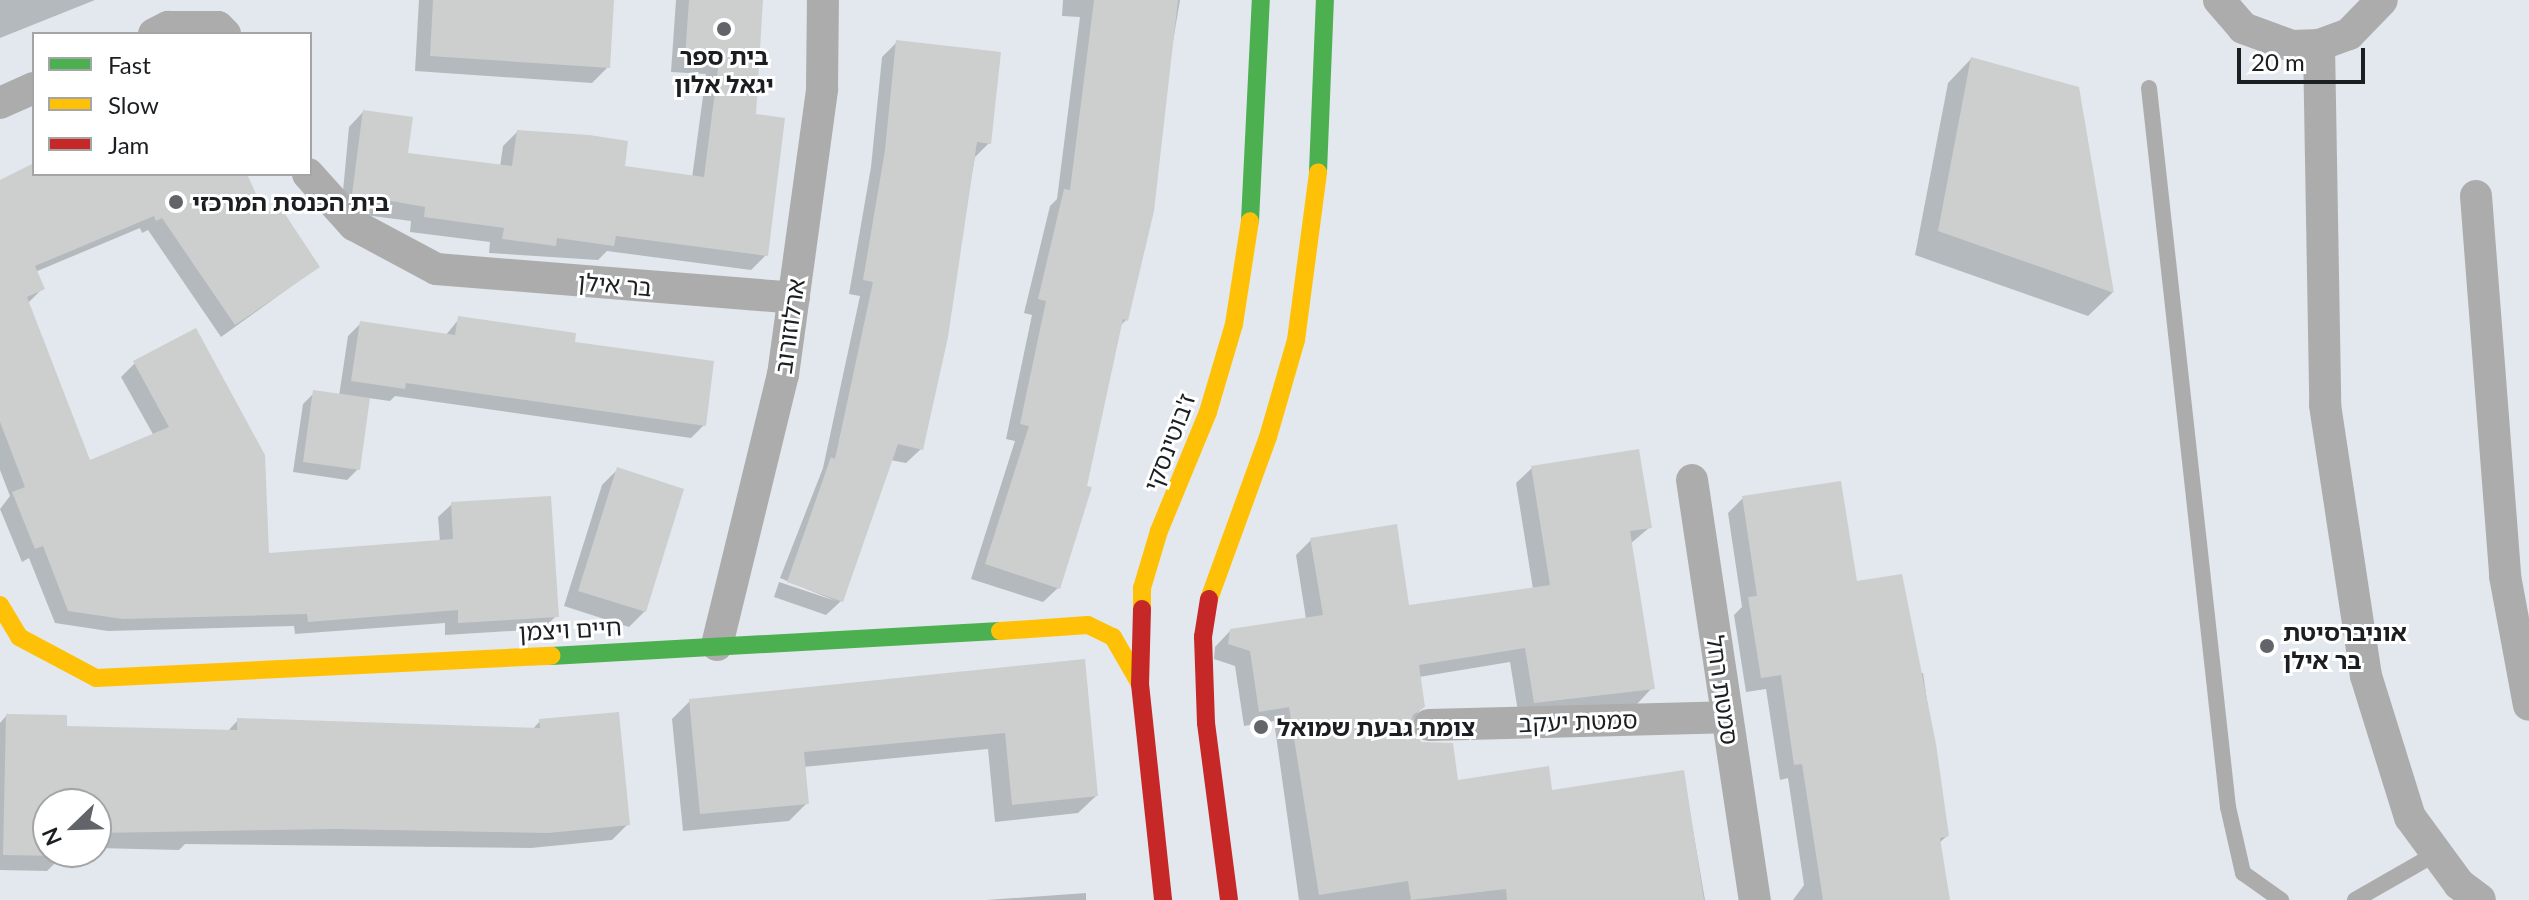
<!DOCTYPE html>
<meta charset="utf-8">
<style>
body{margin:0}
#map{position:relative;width:2529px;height:900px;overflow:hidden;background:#e2e8ed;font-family:Lato,"Noto Sans Hebrew",sans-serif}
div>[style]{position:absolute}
.shadow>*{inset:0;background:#0003}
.building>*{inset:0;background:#cdcfcf}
.lane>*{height:16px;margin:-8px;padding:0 8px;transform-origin:8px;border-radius:8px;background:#adacac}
.street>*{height:32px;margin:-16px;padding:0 16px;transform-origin:16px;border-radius:16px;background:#adacac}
.fast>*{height:18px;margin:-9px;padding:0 9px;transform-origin:9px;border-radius:9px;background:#4caf50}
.slow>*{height:18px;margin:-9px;padding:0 9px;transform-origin:9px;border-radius:9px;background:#ffc107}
.jam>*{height:18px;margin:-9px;padding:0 9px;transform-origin:9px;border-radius:9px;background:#c62828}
.dots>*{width:22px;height:22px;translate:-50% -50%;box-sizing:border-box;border:4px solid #fff;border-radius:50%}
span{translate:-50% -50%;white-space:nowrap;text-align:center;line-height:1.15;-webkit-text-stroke:6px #fff;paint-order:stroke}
.poi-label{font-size:24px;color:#1c1f22;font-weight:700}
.left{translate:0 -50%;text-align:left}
.street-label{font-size:24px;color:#1c1f22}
.legend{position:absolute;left:32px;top:32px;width:280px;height:144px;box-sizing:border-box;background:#fff;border:2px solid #a4a5a7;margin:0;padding:10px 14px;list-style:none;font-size:24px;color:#1c1f22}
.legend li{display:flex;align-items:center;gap:16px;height:40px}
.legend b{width:40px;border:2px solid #a4a5a7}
.north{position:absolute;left:32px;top:788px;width:80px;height:80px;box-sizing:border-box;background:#fff;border:2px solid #a4a5a7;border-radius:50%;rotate:247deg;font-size:22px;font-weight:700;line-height:32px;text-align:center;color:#1c1f22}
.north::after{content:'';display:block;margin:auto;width:28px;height:36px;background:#616569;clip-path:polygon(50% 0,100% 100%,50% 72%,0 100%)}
.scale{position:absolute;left:2237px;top:48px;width:128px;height:36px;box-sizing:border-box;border:4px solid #1c1f22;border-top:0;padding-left:10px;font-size:24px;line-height:28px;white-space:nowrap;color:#1c1f22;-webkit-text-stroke:6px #fff;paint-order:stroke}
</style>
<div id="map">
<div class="shadow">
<div style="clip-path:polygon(0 0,95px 0,0 38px)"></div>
<div style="clip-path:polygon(419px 0,612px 0,608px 67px,592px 83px,415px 71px)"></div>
<div style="clip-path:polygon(676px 0,729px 0,754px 115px,766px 255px,751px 270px,607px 251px,598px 260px,489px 253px,490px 242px,410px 232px,411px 221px,341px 212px,349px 127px,363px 112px,406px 154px,500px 167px,503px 146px,517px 132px,623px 168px,692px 178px,706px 74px,671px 72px)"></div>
<div style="clip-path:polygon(1063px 0,1180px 0,1126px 320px,1119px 327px,1058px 588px,1043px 602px,971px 579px,1015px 441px,1006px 439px,1032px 315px,1024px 313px,1050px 206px,1057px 199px,1080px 17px,1062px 16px)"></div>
<div style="clip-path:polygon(897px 42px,989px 143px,975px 157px,921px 449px,906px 463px,890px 460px,841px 601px,826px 615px,774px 597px,779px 582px,836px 601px,780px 578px,823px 468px,860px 296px,849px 294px,871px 167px,882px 57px)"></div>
<div style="clip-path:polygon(1971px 59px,2077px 88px,2112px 293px,2088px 316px,1915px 255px,1948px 83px)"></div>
<div style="clip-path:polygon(34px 165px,34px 174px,245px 174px,264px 218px,318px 267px,221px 337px,148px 230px,142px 233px,140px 228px,35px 272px,42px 289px,28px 303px,89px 463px,154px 436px,121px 377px,135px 363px,267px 555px,440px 542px,438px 517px,452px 504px,556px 616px,543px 629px,445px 635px,445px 623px,295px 634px,294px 626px,108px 631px,55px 623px,29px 558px,22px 562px,0 509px,10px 496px,0 470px,0 182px)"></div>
<div style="clip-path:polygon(459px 319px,573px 343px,704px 425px,691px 438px,395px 396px,390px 401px,368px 398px,358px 469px,347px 480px,293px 472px,303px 404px,314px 393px,339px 396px,348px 336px,361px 323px,445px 336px)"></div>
<div style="clip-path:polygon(1532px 468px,1649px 528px,1630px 544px,1652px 688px,1637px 704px,1519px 718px,1510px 662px,1419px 677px,1423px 706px,1408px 727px,1457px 783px,1551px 792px,1683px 772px,1705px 900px,1299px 900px,1274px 721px,1244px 726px,1235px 666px,1214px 659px,1215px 647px,1230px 631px,1306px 619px,1296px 555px,1311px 540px,1408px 608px,1533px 589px,1516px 483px)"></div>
<div style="clip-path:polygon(618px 469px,645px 611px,629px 627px,564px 606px,602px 485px)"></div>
<div style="clip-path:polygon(1743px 498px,1855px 583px,1916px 674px,1923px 673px,1947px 836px,1939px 843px,1948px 900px,1793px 900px,1804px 885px,1788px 778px,1780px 780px,1766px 689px,1746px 692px,1734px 615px,1742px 607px,1728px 513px)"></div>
<div style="clip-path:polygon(1083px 662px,1096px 796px,1078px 813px,995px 822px,988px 749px,803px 767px,807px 803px,789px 821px,683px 831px,672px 719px,690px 701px)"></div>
<div style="clip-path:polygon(6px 716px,65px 728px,227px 732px,238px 720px,532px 730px,540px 721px,628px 824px,612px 840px,531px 848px,185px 844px,179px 850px,96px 848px,96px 804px,48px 804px,48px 852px,62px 856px,47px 871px,0 870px,0 723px)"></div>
<div style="clip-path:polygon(1086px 893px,1086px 900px,986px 900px)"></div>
</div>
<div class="building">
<div style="clip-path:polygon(433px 0,614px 0,610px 68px,430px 56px)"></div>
<div style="clip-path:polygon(689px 0,763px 0,756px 114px,785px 118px,768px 256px,616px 236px,614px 246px,557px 238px,556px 246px,502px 239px,504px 228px,424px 217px,425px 207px,352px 194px,363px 110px,413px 117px,408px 153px,512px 166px,517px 130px,589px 135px,628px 141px,625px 166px,704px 177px,719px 60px,685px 58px)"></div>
<div style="clip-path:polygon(1094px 0,1178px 0,1154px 211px,1128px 321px,1123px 319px,1087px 486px,1092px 487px,1060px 589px,985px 564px,1029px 426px,1020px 424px,1046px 301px,1038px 299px,1064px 189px,1070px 190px)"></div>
<div style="clip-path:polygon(896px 40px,1001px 52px,991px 144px,977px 142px,948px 337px,923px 450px,898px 444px,843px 602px,787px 582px,831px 457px,835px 459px,873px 282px,863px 280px,885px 150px)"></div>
<div style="clip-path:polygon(1971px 57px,2079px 87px,2114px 293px,1938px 231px)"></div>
<div style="clip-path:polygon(34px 163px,34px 174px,247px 174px,265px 214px,279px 205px,320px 267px,235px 325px,162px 218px,156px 221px,154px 216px,35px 266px,45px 289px,27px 297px,90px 460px,169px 427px,133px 361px,196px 328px,265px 455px,269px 553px,453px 539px,451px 502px,551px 496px,559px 617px,458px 623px,458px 610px,308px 622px,307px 614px,123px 619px,68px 611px,43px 546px,35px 549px,12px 492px,25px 487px,0 422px,0 180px)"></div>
<div style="clip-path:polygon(458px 316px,576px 333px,575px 342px,714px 361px,706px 426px,406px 383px,405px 389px,351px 381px,360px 321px,455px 335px)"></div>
<div style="clip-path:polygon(313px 390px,370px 398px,360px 470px,303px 462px)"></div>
<div style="clip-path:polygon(1639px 449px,1652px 528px,1630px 531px,1655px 689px,1534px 703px,1525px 648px,1419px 665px,1425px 707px,1413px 715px,1410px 726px,1421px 742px,1453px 743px,1458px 780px,1549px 766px,1552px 790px,1684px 770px,1704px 900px,1507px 900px,1506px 889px,1411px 900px,1408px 881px,1319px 895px,1289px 707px,1259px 712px,1250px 651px,1228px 644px,1230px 629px,1323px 615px,1310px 538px,1397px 524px,1409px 605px,1550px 585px,1531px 466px)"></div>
<div style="clip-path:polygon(617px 467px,684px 489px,646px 612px,578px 591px)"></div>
<div style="clip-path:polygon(1841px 481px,1857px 581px,1902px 574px,1936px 744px,1949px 836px,1940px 838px,1950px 900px,1823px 900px,1802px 764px,1794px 765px,1781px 675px,1761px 678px,1748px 597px,1757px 596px,1742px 496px)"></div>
<div style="clip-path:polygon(1085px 659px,1098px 796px,1012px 805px,1005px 733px,804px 752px,809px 804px,700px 814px,689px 699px)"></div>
<div style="clip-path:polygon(619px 712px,630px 825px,548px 833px,336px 829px,96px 833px,96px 804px,48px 804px,48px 852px,64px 852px,64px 856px,3px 855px,6px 714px,67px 715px,67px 726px,237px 730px,237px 718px,540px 728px,539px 719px)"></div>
</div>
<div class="lane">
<div style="left:2149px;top:88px;width:723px;rotate:83.73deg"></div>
<div style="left:2228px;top:807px;width:68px;rotate:77.2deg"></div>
<div style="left:2243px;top:873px;width:47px;rotate:35.4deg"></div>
<div style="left:2355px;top:900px;width:95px;rotate:-29.8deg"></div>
</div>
<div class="street">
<div style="left:2219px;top:0;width:37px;rotate:49deg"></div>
<div style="left:2243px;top:28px;width:52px;rotate:20.2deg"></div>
<div style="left:2292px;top:46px;width:27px;rotate:-2deg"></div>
<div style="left:2319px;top:45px;width:32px;rotate:-20deg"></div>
<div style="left:2349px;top:34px;width:47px;rotate:-45.9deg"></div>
<div style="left:154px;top:34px;width:16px;rotate:-27deg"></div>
<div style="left:168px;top:27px;width:50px"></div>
<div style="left:218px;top:27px;width:10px;rotate:45deg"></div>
<div style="left:2319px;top:45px;width:360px;rotate:89deg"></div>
<div style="left:2325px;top:405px;width:274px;rotate:81.4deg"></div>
<div style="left:2366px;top:676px;width:148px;rotate:72.7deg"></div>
<div style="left:2410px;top:817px;width:83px;rotate:53.8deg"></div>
<div style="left:2459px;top:884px;width:26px;rotate:37deg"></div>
<div style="left:0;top:103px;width:37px;rotate:-24deg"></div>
<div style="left:308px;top:174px;width:69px;rotate:48deg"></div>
<div style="left:354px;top:225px;width:93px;rotate:28.2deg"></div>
<div style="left:436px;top:269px;width:359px;rotate:4.6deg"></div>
<div style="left:2476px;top:196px;width:381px;rotate:85.6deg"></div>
<div style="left:2505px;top:576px;width:131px;rotate:79.5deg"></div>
<div style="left:1692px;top:480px;width:425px;rotate:81.5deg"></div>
<div style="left:717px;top:645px;width:278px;rotate:-76.3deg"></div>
<div style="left:783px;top:375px;width:289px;rotate:-82.2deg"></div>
<div style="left:822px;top:89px;width:89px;rotate:-89.4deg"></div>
<div style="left:1429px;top:725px;width:297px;rotate:-1.5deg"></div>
</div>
<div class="fast">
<div style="left:1318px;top:172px;width:172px;rotate:-87.7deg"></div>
<div style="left:1250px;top:221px;width:221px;rotate:-87.2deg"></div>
<div style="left:551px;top:656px;width:450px;rotate:-3.2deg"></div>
</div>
<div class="slow">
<div style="left:1209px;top:599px;width:172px;rotate:-70deg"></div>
<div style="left:1268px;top:437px;width:101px;rotate:-73.9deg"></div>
<div style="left:1296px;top:340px;width:169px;rotate:-82.5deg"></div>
<div style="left:0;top:605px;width:37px;rotate:59deg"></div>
<div style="left:19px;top:637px;width:87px;rotate:28deg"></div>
<div style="left:96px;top:678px;width:456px;rotate:-2.8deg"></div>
<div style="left:1142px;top:609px;width:21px;rotate:-90deg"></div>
<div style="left:1142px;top:588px;width:59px;rotate:-73.4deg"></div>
<div style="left:1159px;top:531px;width:129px;rotate:-67.6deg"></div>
<div style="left:1208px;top:412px;width:92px;rotate:-73.5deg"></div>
<div style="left:1234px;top:324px;width:104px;rotate:-81.2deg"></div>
<div style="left:1000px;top:631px;width:88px;rotate:-3.9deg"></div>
<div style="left:1088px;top:625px;width:28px;rotate:26deg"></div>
<div style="left:1113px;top:637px;width:54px;rotate:60.1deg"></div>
</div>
<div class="jam">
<div style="left:1209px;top:599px;width:38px;rotate:99deg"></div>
<div style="left:1203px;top:637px;width:86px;rotate:88deg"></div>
<div style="left:1206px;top:723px;width:178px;rotate:82.6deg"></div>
<div style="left:1142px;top:609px;width:75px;rotate:91.5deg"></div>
<div style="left:1140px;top:684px;width:217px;rotate:83.9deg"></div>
</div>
<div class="dots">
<div style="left:724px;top:29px;background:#616569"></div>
<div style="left:176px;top:202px;background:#616569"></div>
<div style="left:2267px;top:646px;background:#616569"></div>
<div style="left:1261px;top:727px;background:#616569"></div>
</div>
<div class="poi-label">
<span style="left:724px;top:70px">בית ספר<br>יגאל אלון</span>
<span class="left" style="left:192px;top:202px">בית הכנסת המרכזי</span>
<span class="left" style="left:2283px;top:646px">אוניברסיטת<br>בר אילן</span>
<span class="left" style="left:1277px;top:727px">צומת גבעת שמואל</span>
</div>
<div class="street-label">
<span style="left:615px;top:284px;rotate:5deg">בר אילן</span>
<span style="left:789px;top:326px;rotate:-82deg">ארלוזורוב</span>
<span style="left:1169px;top:442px;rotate:-69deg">ז'בוטינסקי</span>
<span style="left:570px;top:629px;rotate:-3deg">חיים ויצמן</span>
<span style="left:1723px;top:690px;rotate:82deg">סמטת רחל</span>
<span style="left:1578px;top:721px;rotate:-2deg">סמטת יעקב</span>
</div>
<ul class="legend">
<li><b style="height:10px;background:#4caf50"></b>Fast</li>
<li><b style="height:10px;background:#ffc107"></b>Slow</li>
<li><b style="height:10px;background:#c62828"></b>Jam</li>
</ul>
<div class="north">N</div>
<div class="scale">20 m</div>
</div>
